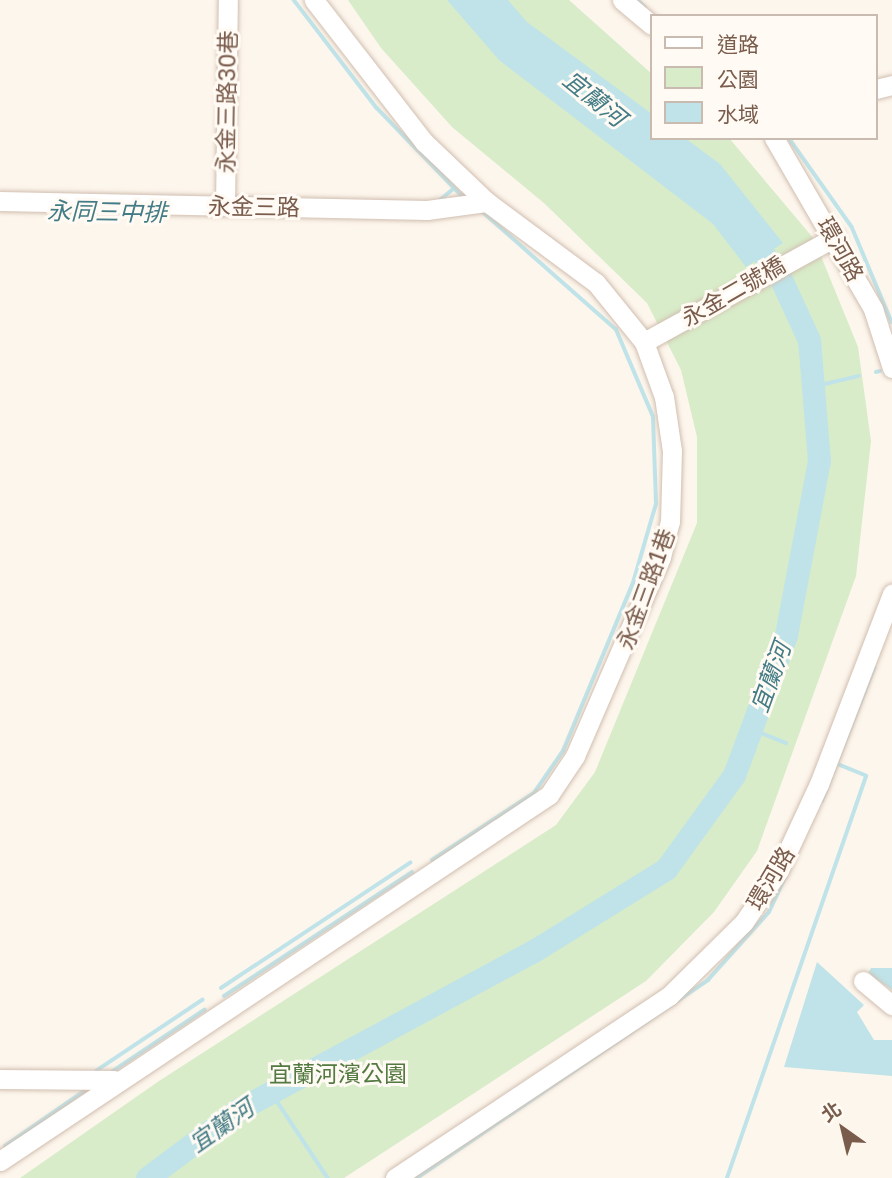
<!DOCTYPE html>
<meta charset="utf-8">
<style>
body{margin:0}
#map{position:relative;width:892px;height:1178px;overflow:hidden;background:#fdf6ec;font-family:"Golos Text","Noto Sans TC",sans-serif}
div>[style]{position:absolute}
.green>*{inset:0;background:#d8ecc9}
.water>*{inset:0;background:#bfe3e8}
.stream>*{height:3.5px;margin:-1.75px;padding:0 1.75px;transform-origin:1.75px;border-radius:1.75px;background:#bfe3e8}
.river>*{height:23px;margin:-11.5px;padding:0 11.5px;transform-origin:11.5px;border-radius:11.5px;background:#bfe3e8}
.roads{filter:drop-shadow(0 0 2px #d1beb0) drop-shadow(0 0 2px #d1beb0)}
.minor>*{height:19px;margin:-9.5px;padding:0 9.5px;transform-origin:9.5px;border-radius:9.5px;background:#fff}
span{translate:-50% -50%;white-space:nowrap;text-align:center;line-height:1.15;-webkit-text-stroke:6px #fffaf3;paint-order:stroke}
.street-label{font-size:23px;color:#7a5c4d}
.park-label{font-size:23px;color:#537a41}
.water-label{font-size:24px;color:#437c86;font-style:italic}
.legend{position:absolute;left:650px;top:14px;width:228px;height:126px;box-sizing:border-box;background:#fffaf3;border:2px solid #cabbb1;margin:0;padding:9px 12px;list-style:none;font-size:21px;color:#7a5c4d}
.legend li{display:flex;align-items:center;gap:14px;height:35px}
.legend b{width:35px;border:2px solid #cabbb1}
.north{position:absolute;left:808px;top:1094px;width:70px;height:70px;-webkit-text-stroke:5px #fffaf3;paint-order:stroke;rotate:326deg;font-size:19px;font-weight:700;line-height:28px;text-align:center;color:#7a5c4d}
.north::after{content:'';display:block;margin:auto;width:24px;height:32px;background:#7a5c4d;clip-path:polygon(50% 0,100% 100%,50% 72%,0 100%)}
</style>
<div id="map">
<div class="green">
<div style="clip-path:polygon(348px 0,569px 0,652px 74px,652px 138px,729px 138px,814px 239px,858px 347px,871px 441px,856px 576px,757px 851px,714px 912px,646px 981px,344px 1178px,20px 1178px,159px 1081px,556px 825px,595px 772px,697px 523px,697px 437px,681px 370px,647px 303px,545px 204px,452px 127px,381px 48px)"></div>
</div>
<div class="water">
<div style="clip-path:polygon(447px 0,508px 0,527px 22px,652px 114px,652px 138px,685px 138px,720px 164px,783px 243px,746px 267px,713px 224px,499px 60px)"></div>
<div style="clip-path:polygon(817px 962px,864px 1005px,857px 1012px,874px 1040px,892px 1040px,892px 1076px,784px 1067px)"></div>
<div style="clip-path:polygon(871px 968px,892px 968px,892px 990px,868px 973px)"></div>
</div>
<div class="stream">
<div style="left:294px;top:0;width:136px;rotate:52.5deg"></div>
<div style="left:377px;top:108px;width:125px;rotate:46deg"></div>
<div style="left:638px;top:0;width:10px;rotate:45deg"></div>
<div style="left:789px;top:138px;width:109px;rotate:54.7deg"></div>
<div style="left:852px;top:227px;width:103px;rotate:67.2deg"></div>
<div style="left:440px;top:200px;width:17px;rotate:-40deg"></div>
<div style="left:876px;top:372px;width:4px;rotate:-14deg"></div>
<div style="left:812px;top:387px;width:48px;rotate:-13.2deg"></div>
<div style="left:749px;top:728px;width:40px;rotate:22deg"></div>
<div style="left:822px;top:801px;width:143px;rotate:-68.6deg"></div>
<div style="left:432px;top:860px;width:122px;rotate:-33.3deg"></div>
<div style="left:534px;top:793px;width:51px;rotate:-55.4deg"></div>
<div style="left:563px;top:751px;width:182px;rotate:-67.4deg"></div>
<div style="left:633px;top:583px;width:82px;rotate:-73.8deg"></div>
<div style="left:656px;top:504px;width:87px;rotate:-92deg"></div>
<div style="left:653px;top:417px;width:95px;rotate:-113deg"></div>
<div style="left:616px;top:330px;width:180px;rotate:-138.6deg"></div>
<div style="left:221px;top:988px;width:227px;rotate:-33.5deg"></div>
<div style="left:224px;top:996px;width:225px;rotate:-33.4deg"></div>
<div style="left:96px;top:1071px;width:128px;rotate:-33.8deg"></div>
<div style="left:113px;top:1071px;width:110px;rotate:-33.8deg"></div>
<div style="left:271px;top:1092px;width:103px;rotate:56.5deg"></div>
<div style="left:5px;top:1146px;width:100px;rotate:-34.8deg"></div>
<div style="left:417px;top:1178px;width:352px;rotate:-34.2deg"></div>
<div style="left:708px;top:980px;width:91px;rotate:-48.1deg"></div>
<div style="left:769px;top:912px;width:38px;rotate:-65deg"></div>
<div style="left:727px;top:1178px;width:425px;rotate:-70.9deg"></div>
<div style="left:866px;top:776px;width:29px;rotate:-158deg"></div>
</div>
<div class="river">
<div style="left:147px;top:1178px;width:114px;rotate:-36.8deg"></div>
<div style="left:238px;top:1110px;width:334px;rotate:-28.3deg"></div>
<div style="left:532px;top:952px;width:158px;rotate:-31.8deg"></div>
<div style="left:666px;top:869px;width:116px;rotate:-54.1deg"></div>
<div style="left:734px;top:775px;width:149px;rotate:-69.6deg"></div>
<div style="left:786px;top:635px;width:177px;rotate:-79.3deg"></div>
<div style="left:819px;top:461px;width:121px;rotate:-94.7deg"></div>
<div style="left:809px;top:340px;width:67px;rotate:-114.7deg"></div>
<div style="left:781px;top:279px;width:59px;rotate:-125.3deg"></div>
</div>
<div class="roads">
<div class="minor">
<div style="left:622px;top:0;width:39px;rotate:40deg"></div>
<div style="left:876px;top:89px;width:16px;rotate:-14deg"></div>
<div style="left:774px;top:138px;width:198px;rotate:59.9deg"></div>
<div style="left:873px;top:309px;width:62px;rotate:72.1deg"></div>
<div style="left:0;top:201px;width:427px;rotate:1.2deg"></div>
<div style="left:427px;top:210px;width:61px;rotate:-7.6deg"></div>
<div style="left:225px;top:205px;width:205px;rotate:-89.2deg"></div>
<div style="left:644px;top:342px;width:218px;rotate:-28.8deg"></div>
<div style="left:863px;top:981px;width:38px;rotate:40deg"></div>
<div style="left:0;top:1079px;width:114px;rotate:0.5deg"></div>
<div style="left:0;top:1161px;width:660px;rotate:-33.69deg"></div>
<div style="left:549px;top:795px;width:47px;rotate:-56.3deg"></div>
<div style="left:575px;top:756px;width:217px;rotate:-66.6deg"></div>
<div style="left:661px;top:557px;width:36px;rotate:-76deg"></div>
<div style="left:670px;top:522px;width:71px;rotate:-88.4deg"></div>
<div style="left:672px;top:451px;width:55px;rotate:-98.4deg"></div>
<div style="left:664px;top:397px;width:59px;rotate:-110deg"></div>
<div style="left:644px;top:342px;width:76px;rotate:-129.1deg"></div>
<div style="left:596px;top:283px;width:136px;rotate:-143.4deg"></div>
<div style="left:487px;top:202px;width:87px;rotate:-136.4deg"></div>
<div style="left:424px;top:142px;width:180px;rotate:-127.8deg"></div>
<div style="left:395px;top:1178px;width:329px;rotate:-33.6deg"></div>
<div style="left:669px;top:996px;width:105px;rotate:-44.6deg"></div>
<div style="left:744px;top:922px;width:63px;rotate:-56.1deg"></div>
<div style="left:779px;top:870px;width:95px;rotate:-65.1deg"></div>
<div style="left:819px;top:784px;width:204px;rotate:-69deg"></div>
</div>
</div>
<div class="street-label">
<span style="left:226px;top:102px;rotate:-89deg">永金三路30巷</span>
<span style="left:254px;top:206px;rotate:1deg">永金三路</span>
<span style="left:841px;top:249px;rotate:61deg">環河路</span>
<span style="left:733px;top:291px;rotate:-30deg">永金二號橋</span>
<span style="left:645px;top:589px;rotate:-70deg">永金三路1巷</span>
<span style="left:770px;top:878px;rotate:-59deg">環河路</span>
</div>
<div class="park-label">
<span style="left:338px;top:1073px">宜蘭河濱公園</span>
</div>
<div class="water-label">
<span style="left:595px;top:98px;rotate:39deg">宜蘭河</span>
<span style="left:107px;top:211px;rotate:1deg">永同三中排</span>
<span style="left:770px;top:677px;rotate:-70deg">宜蘭河</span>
<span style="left:221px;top:1125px;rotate:-35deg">宜蘭河</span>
</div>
<ul class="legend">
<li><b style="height:9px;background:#fff"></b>道路</li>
<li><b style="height:19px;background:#d8ecc9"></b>公園</li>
<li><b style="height:19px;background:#bfe3e8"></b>水域</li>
</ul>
<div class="north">北</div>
</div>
